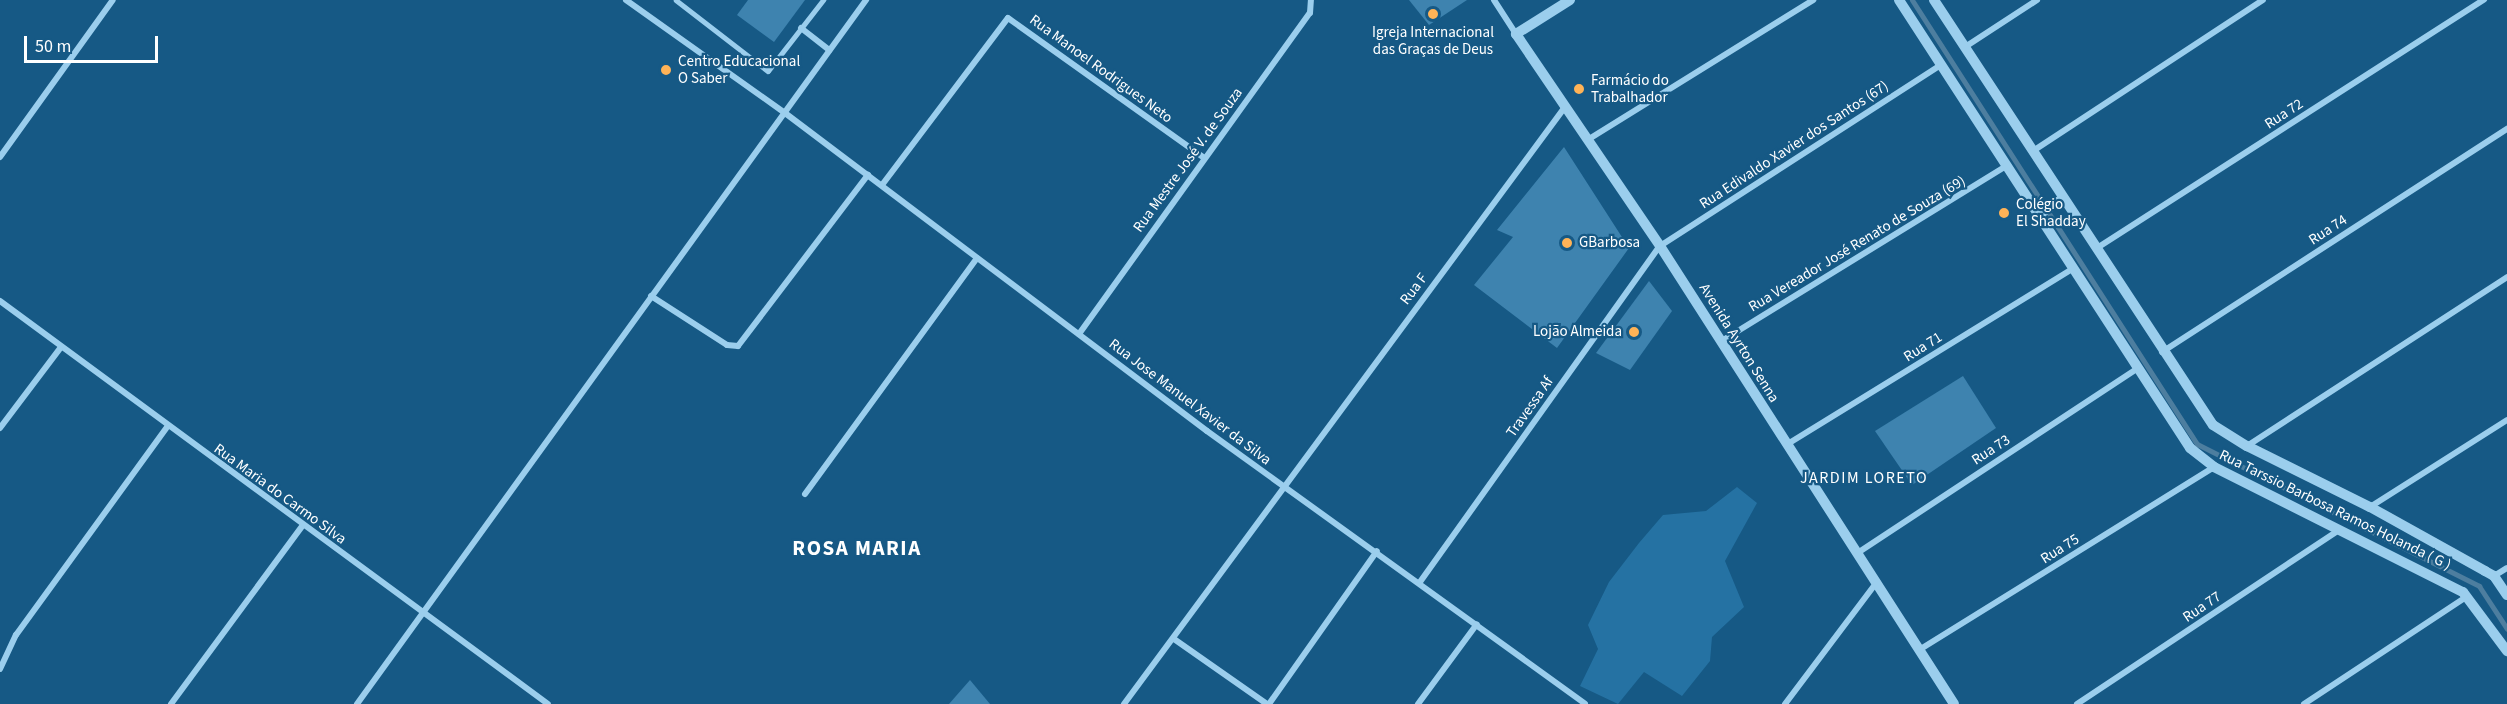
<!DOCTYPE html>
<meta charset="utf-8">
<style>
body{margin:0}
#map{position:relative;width:2507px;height:704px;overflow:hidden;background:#165985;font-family:"Source Sans 3",sans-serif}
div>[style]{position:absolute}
.green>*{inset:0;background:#2572a3}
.stream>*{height:5px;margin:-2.5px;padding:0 2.5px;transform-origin:2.5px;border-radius:2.5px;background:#4d7e9f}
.building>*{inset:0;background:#3e83af}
.service>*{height:4.5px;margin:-2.25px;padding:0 2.25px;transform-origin:2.25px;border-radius:2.25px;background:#9bceed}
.minor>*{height:6px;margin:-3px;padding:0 3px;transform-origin:3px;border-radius:3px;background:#9bceed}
.tertiary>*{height:10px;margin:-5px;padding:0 5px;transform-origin:5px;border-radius:5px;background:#9bceed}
.dots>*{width:16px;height:16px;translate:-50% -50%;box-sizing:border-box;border:3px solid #165985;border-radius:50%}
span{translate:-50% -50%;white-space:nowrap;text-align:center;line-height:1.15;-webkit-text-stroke:4.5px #165985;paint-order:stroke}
.poi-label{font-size:15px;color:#fff}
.left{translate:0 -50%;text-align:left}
.right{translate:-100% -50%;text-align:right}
.street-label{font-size:15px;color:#fff}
.neighbourhood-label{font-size:16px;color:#fff;letter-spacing:1.5px}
.district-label{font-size:21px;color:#fff;font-weight:700;letter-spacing:1.5px}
.scale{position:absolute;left:24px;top:36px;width:134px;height:27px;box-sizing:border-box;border:3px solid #fff;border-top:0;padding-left:8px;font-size:18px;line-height:21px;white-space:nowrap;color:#fff;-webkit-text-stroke:4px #165985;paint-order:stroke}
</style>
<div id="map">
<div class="green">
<div style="clip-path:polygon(1737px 487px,1757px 503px,1725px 561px,1744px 607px,1712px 637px,1710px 661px,1682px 696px,1644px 672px,1618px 704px,1580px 686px,1598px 649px,1588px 625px,1609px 582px,1639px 543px,1663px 515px,1706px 511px)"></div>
</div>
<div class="stream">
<div style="left:1912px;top:0;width:528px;rotate:57.3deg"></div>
<div style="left:2197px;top:444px;width:316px;rotate:26.7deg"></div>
<div style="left:2479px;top:586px;width:51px;rotate:56.9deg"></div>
</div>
<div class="building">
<div style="clip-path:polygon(748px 0,805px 0,774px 42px,737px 15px)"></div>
<div style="clip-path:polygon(1409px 0,1467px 0,1429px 25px)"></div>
<div style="clip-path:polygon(1564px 147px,1629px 248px,1557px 348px,1474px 285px,1513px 237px,1497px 230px)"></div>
<div style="clip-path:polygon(1649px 281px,1672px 311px,1630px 370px,1596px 353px)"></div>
<div style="clip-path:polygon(1963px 376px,1996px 428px,1912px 485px,1875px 431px)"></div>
<div style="clip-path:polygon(970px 680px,990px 704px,949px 704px)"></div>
</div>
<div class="service">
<div style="left:676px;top:0;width:116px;rotate:37.7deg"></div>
<div style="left:768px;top:71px;width:90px;rotate:-52.2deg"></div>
</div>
<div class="minor">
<div style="left:626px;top:0;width:195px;rotate:35.4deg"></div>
<div style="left:785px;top:113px;width:528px;rotate:37deg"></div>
<div style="left:1207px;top:431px;width:466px;rotate:35.8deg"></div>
<div style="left:1494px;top:0;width:40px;rotate:57.1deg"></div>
<div style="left:801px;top:28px;width:36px;rotate:38deg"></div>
<div style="left:1965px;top:47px;width:86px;rotate:-33.1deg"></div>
<div style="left:1589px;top:139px;width:264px;rotate:-31.8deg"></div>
<div style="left:2033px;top:151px;width:275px;rotate:-33.3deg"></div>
<div style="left:0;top:157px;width:193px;rotate:-54.3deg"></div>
<div style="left:882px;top:185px;width:209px;rotate:-53deg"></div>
<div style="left:1008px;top:18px;width:239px;rotate:35.5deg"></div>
<div style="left:2097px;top:248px;width:460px;rotate:-32.7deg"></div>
<div style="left:651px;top:296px;width:90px;rotate:32.8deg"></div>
<div style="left:727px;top:345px;width:11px;rotate:5deg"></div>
<div style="left:738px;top:346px;width:215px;rotate:-52.8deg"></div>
<div style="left:0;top:301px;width:680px;rotate:36.33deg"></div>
<div style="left:1079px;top:334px;width:395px;rotate:-54.3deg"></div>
<div style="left:1310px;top:13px;width:13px;rotate:-86deg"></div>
<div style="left:1720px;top:342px;width:336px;rotate:-31.6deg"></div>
<div style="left:2162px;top:352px;width:411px;rotate:-32.9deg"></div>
<div style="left:0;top:428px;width:101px;rotate:-53deg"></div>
<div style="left:1786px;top:445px;width:336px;rotate:-31.6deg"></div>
<div style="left:2247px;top:446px;width:310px;rotate:-33deg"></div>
<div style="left:805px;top:494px;width:292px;rotate:-53.9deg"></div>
<div style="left:2370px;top:507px;width:162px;rotate:-32.4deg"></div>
<div style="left:1859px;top:552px;width:333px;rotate:-33.4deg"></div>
<div style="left:2494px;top:576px;width:15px;rotate:-32deg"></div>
<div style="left:1420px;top:582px;width:413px;rotate:-54.5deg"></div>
<div style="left:1660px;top:246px;width:334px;rotate:-32.8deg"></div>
<div style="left:1174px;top:639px;width:113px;rotate:35deg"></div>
<div style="left:1919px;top:650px;width:347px;rotate:-31.8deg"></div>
<div style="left:0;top:669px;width:38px;rotate:-65deg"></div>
<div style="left:16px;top:635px;width:257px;rotate:-54deg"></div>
<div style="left:171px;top:704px;width:221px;rotate:-53.6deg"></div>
<div style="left:357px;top:704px;width:869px;rotate:-54.13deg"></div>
<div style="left:1124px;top:704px;width:742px;rotate:-53.55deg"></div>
<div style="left:1269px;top:704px;width:187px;rotate:-54.8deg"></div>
<div style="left:1418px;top:704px;width:99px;rotate:-53.6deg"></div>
<div style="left:1785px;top:704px;width:153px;rotate:-53deg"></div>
<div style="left:2077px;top:704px;width:316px;rotate:-33.6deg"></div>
<div style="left:2304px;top:704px;width:196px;rotate:-33.4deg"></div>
</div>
<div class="tertiary">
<div style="left:1570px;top:0;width:64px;rotate:147.8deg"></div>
<div style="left:1516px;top:34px;width:256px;rotate:55.8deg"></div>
<div style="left:1660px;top:246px;width:544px;rotate:57.3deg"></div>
<div style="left:1899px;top:0;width:534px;rotate:56.99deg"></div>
<div style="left:2190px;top:448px;width:31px;rotate:38deg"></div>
<div style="left:2214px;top:467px;width:279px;rotate:26.7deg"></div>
<div style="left:2463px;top:592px;width:74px;rotate:53.3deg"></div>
<div style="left:1934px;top:0;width:508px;rotate:56.72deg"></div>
<div style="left:2213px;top:425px;width:40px;rotate:32deg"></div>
<div style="left:2247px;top:446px;width:137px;rotate:26.4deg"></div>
<div style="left:2370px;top:507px;width:132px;rotate:29.1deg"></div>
<div style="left:2485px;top:571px;width:10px;rotate:29deg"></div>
<div style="left:2494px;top:576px;width:23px;rotate:56deg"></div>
<div style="left:2038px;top:215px;width:30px;rotate:-33deg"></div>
</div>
<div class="dots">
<div style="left:1433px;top:14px;background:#ffb357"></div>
<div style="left:666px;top:70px;background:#ffb357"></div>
<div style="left:1579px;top:89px;background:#ffb357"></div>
<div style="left:2004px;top:213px;background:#ffb357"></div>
<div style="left:1567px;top:243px;background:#ffb357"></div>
<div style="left:1634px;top:332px;background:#ffb357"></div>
</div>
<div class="poi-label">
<span style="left:1433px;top:41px">Igreja Internacional<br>das Graças de Deus</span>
<span class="left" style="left:678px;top:70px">Centro Educacional<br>O Saber</span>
<span class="left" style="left:1591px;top:89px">Farmácio do<br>Trabalhador</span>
<span class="left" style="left:2016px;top:213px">Colégio<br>El Shadday</span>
<span class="left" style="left:1579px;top:243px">GBarbosa</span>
<span class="right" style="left:1622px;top:332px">Lojão Almeida</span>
</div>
<div class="street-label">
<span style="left:1101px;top:69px;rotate:36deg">Rua Manoel Rodrigues Neto</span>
<span style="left:2284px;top:114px;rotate:-33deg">Rua 72</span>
<span style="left:1794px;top:145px;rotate:-33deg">Rua Edivaldo Xavier dos Santos (67)</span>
<span style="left:1188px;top:160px;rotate:-54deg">Rua Mestre José V. de Souza</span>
<span style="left:2328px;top:230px;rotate:-33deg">Rua 74</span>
<span style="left:1857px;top:244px;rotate:-31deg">Rua Vereador José Renato de Souza (69)</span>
<span style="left:1414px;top:289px;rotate:-53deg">Rua F</span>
<span style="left:1739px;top:343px;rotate:58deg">Avenida Ayrton Senna</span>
<span style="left:1923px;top:347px;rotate:-32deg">Rua 71</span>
<span style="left:1190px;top:402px;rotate:37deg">Rua Jose Manuel Xavier da Silva</span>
<span style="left:1530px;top:407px;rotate:-55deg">Travessa Af</span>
<span style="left:1991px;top:450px;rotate:-33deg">Rua 73</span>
<span style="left:280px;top:494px;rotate:36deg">Rua Maria do Carmo Silva</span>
<span style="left:2335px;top:510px;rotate:26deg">Rua Tarssio Barbosa Ramos Holanda ( G )</span>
<span style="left:2060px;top:549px;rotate:-32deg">Rua 75</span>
<span style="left:2202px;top:607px;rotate:-34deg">Rua 77</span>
</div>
<div class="neighbourhood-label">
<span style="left:1864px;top:478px">JARDIM LORETO</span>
</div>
<div class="district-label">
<span style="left:857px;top:548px">ROSA MARIA</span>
</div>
<div class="scale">50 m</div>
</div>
